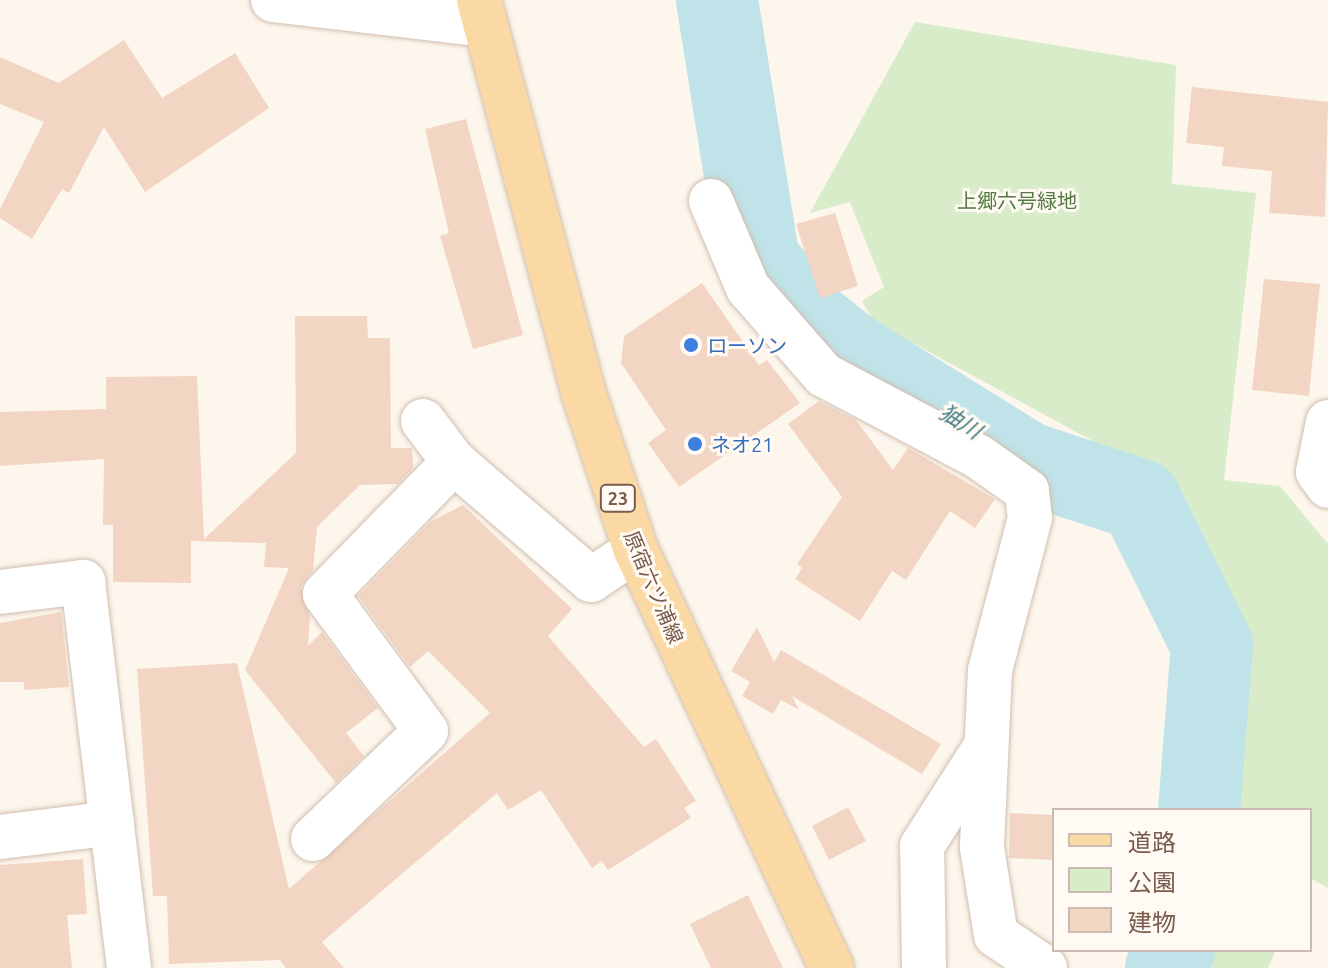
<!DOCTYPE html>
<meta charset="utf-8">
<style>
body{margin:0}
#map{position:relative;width:1328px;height:968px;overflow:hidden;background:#fdf6ec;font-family:Ubuntu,"Noto Sans JP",sans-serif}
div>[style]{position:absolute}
.green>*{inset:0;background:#d8ecc9}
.river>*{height:82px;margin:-41px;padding:0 41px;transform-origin:41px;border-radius:41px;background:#bfe3e8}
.building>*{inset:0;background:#f3d5c3}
.roads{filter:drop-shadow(0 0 2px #d1beb0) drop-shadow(0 0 2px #d1beb0)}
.minor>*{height:44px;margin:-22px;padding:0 22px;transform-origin:22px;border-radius:22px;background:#fff}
.major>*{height:44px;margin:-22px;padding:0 22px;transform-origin:22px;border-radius:22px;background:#fbd9a5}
.dots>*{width:22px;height:22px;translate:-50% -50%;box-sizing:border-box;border:4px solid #fffaf3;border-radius:50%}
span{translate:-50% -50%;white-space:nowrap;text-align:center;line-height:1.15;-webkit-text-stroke:6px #fffaf3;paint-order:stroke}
.shield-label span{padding:2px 6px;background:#fffaf3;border:2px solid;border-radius:6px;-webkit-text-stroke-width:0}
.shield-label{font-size:18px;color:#7a5c4d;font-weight:700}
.park-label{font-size:20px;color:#537a41}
.shop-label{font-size:20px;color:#366cbe}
.left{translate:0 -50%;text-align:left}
.street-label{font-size:20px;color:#7a5c4d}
.water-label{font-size:22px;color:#437c86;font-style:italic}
.legend{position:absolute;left:1052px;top:808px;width:260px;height:144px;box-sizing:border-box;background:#fffaf3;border:2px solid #cabbb1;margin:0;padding:10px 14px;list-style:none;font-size:24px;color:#7a5c4d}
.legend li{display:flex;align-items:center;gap:16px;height:40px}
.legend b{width:40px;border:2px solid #cabbb1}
</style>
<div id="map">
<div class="green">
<div style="clip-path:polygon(915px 22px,1176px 65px,1172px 184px,1256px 193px,1224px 480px,1280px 486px,1328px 544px,1328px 888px,1310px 878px,1310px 810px,1238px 810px,1243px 633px,1163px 479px,874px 322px,862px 301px,884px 287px,850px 202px,810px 213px)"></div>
<div style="clip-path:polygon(1199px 950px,1276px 950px,1268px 968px,1193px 968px)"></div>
</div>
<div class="river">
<div style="left:717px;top:0;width:264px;rotate:80.9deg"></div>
<div style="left:759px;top:261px;width:76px;rotate:49.8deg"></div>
<div style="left:808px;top:319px;width:55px;rotate:38.3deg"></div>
<div style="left:851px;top:353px;width:208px;rotate:31.9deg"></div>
<div style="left:1028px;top:463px;width:118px;rotate:18.3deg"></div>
<div style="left:1140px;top:500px;width:162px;rotate:63.6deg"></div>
<div style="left:1212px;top:645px;width:166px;rotate:94.5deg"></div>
<div style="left:1166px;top:968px;width:20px;rotate:-66deg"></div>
</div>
<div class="building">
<div style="clip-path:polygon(124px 40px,162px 98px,235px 53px,269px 108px,145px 192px,104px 127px,69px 193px,62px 189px,32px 239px,0 218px,0 209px,44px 122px,0 104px,0 57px,59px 83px)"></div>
<div style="clip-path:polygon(1192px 87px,1328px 102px,1325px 217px,1269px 213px,1272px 171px,1222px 166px,1224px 147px,1186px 143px)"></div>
<div style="clip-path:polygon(466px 119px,523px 335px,473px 349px,440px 236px,449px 233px,425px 129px)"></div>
<div style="clip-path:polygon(835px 213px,858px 286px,820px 298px,796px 224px)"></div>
<div style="clip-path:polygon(1264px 279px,1320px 284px,1309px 396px,1252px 390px)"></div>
<div style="clip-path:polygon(702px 283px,759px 365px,767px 360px,800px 403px,679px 487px,648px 443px,666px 430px,621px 363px,624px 336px)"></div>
<div style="clip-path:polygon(295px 316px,367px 316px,368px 338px,390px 338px,391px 448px,412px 448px,413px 468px,398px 484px,360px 485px,317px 527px,313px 570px,301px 587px,310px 616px,308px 646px,322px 632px,378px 708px,346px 733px,364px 756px,336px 783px,245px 670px,289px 568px,264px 567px,266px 543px,191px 541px,191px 583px,113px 582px,113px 525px,103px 525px,104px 459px,0 466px,0 412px,106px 409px,106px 377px,197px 376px,204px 539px,296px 453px)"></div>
<div style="clip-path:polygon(819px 401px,856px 420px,893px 470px,908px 448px,995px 499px,975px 528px,950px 511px,906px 580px,892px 571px,860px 621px,795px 579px,802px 568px,797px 564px,842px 497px,788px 424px)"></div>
<div style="clip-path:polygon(463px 505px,572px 609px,548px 636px,644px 747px,656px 739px,696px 801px,684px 808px,691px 818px,608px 870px,602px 861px,592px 868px,541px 790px,508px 810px,497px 793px,322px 942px,344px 968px,286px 968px,280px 960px,169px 964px,167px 896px,153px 896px,137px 669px,237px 663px,289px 889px,490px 713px,428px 651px,410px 667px,358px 596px,430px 522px)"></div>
<div style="clip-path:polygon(61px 612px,69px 687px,24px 690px,24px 682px,0 682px,0 623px)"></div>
<div style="clip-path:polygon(757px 627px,774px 662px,781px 650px,941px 744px,922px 774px,792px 696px,799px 710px,781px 700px,773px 714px,742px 696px,750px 682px,731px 671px)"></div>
<div style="clip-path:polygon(848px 807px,866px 841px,829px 860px,812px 826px)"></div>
<div style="clip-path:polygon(1010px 813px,1054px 815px,1054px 860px,1009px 858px)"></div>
<div style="clip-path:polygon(83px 859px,87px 914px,67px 915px,72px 968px,0 968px,0 865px)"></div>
<div style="clip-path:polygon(748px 895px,783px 968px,711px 968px,690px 924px)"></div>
</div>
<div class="roads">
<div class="minor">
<div style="left:273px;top:0;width:213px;rotate:6.7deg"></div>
<div style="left:711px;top:201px;width:95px;rotate:67deg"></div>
<div style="left:748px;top:288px;width:116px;rotate:48.9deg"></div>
<div style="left:824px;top:375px;width:175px;rotate:27.9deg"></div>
<div style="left:979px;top:457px;width:59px;rotate:35.3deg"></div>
<div style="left:1027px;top:491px;width:27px;rotate:84deg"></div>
<div style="left:1030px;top:518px;width:157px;rotate:104.7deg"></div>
<div style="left:990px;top:670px;width:178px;rotate:92.6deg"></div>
<div style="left:982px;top:848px;width:88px;rotate:80.9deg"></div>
<div style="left:996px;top:935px;width:59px;rotate:34deg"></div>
<div style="left:423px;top:421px;width:51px;rotate:52.9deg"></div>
<div style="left:454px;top:462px;width:181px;rotate:40.7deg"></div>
<div style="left:591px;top:580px;width:54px;rotate:-33.7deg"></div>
<div style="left:1328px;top:422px;width:51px;rotate:101.3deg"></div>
<div style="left:1318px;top:472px;width:17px;rotate:54deg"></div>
<div style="left:0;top:592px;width:84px;rotate:-6.9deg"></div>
<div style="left:83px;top:582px;width:389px;rotate:83.2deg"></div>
<div style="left:0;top:837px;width:113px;rotate:-7.1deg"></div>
<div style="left:313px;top:839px;width:156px;rotate:-43.7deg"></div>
<div style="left:426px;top:731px;width:170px;rotate:-126.4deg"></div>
<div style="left:325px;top:594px;width:185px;rotate:-45.7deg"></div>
<div style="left:924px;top:968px;width:122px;rotate:-90.9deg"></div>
<div style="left:922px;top:846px;width:112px;rotate:-57.4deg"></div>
</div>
<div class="major">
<div style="left:479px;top:0;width:408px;rotate:75.1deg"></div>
<div style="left:584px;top:394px;width:164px;rotate:71.6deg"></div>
<div style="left:636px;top:550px;width:462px;rotate:64.9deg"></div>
</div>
</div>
<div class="dots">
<div style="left:691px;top:345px;background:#3f7fe0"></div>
<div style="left:695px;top:444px;background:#3f7fe0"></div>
</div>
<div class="shield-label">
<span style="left:618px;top:498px">23</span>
</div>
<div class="park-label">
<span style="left:1017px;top:200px">上郷六号緑地</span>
</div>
<div class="shop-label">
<span class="left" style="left:707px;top:345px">ローソン</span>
<span class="left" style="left:711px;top:444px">ネオ21</span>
</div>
<div class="street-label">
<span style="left:654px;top:587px;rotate:67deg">原宿六ツ浦線</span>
</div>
<div class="water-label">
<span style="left:961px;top:421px;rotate:32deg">㹨川</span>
</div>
<ul class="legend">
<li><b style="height:10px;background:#fbd9a5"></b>道路</li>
<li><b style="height:22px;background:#d8ecc9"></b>公園</li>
<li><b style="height:22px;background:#f3d5c3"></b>建物</li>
</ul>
</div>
